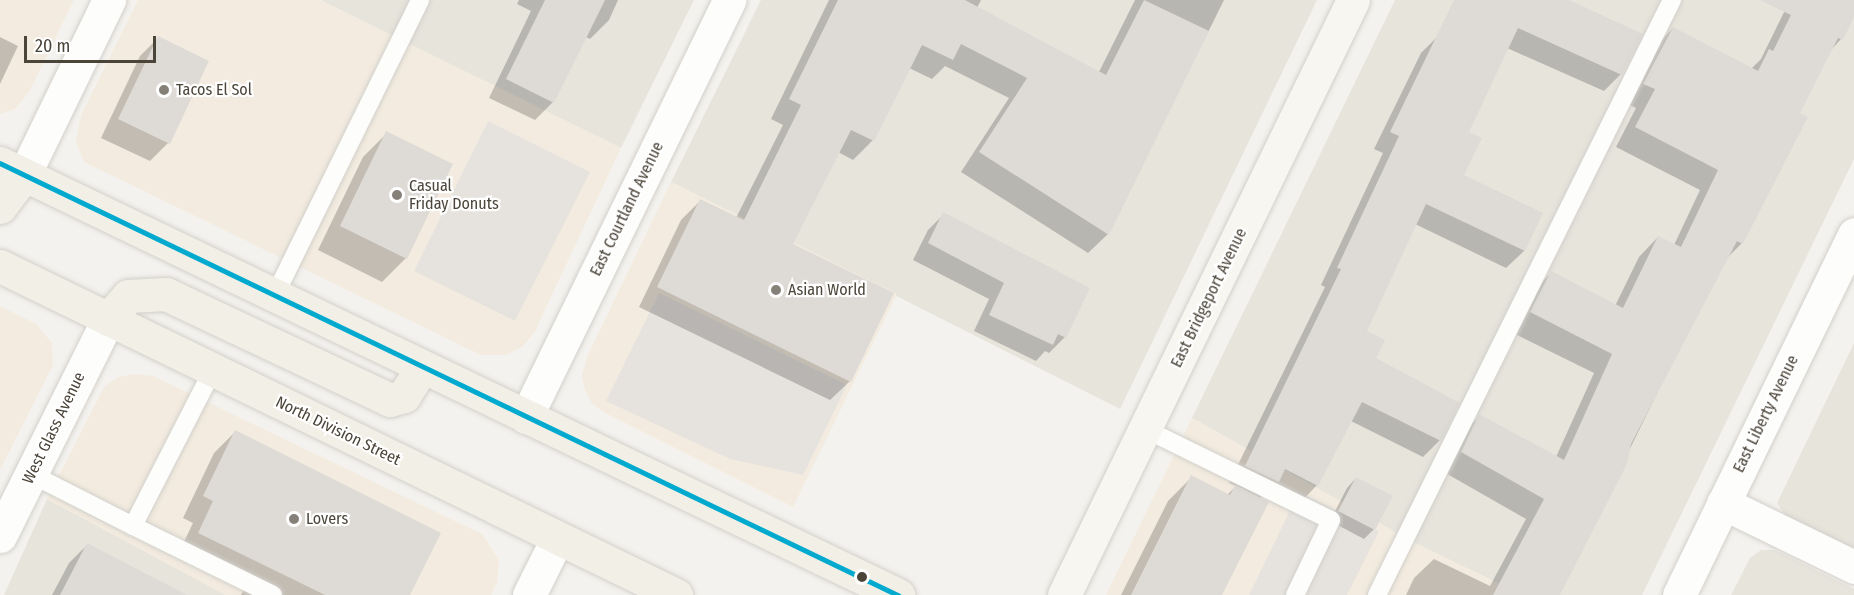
<!DOCTYPE html>
<style>
body{margin:0}
#map{position:relative;width:1854px;height:595px;overflow:hidden;background:#f4f2ee;font-family:"Fira Sans Condensed",sans-serif}
div>[style]{position:absolute}
.residential>*{inset:0;background:#e7e4dc}
.commercial>*{inset:0;background:#f3ebdf}
.parking>*{inset:0;background:#e6e3df}
.shadow>*{inset:0;background:#0003}
.building>*{inset:0;background:#dedbd6}
.roads{filter:drop-shadow(0 0 2px #d2d0cb) drop-shadow(0 0 2px #d2d0cb)}
.lane>*{height:18px;margin:-9px;padding:0 9px;transform-origin:9px;border-radius:9px;background:#fdfdfc}
.street>*{height:33px;margin:-16.5px;padding:0 16.5px;transform-origin:16.5px;border-radius:16.5px;background:#fdfdfc}
.secondary>*{height:33px;margin:-16.5px;padding:0 16.5px;transform-origin:16.5px;border-radius:16.5px;background:#f7f6f1}
.primary>*{height:33px;margin:-16.5px;padding:0 16.5px;transform-origin:16.5px;border-radius:16.5px;background:#f2efe6}
.bus-1>*{height:4.5px;margin:-2.25px;padding:0 2.25px;transform-origin:2.25px;border-radius:2.25px;background:#00a9ce}
.dots>*{width:16px;height:16px;translate:-50% -50%;box-sizing:border-box;border:3px solid #fff;border-radius:50%}
span{translate:-50% -50%;white-space:nowrap;text-align:center;line-height:1.15;-webkit-text-stroke:4.5px #fff;paint-order:stroke}
.poi-label{font-size:16px;color:#4b4439}
.left{translate:0 -50%;text-align:left}
.street-label{font-size:16px;color:#4b4439}
.scale{position:absolute;left:24px;top:36px;width:132px;height:27px;box-sizing:border-box;border:3px solid #4b4439;border-top:0;padding-left:8px;font-size:18px;line-height:21px;white-space:nowrap;color:#4b4439;-webkit-text-stroke:4px #fff;paint-order:stroke}
</style>
<div id="map">
<div class="residential">
<div style="clip-path:polygon(320px 0,694px 0,621px 148px)"></div>
<div style="clip-path:polygon(761px 0,1317px 0,1120px 409px,671px 182px)"></div>
<div style="clip-path:polygon(1395px 0,1854px 0,1854px 159px,1642px 595px,1522px 595px,1411px 541px,1192px 418px)"></div>
<div style="clip-path:polygon(1854px 343px,1854px 549px,1785px 515px,1777px 503px)"></div>
<div style="clip-path:polygon(47px 499px,231px 595px,4px 595px)"></div>
<div style="clip-path:polygon(1761px 550px,1775px 550px,1854px 589px,1854px 595px,1731px 595px,1750px 558px)"></div>
</div>
<div class="commercial">
<div style="clip-path:polygon(0 0,74px 0,29px 92px,15px 109px,0 114px)"></div>
<div style="clip-path:polygon(138px 0,320px 0,621px 148px,534px 333px,523px 346px,506px 355px,481px 355px,84px 162px,76px 142px,81px 115px)"></div>
<div style="clip-path:polygon(671px 182px,897px 294px,793px 507px,605px 413px,592px 404px,585px 390px,582px 376px,587px 357px)"></div>
<div style="clip-path:polygon(0 306px,36px 324px,52px 343px,53px 365px,0 470px)"></div>
<div style="clip-path:polygon(135px 374px,153px 376px,482px 534px,499px 560px,497px 582px,491px 595px,225px 595px,47px 499px,104px 387px,118px 377px)"></div>
<div style="clip-path:polygon(1192px 418px,1411px 541px,1522px 595px,1106px 595px)"></div>
</div>
<div class="parking">
<div style="clip-path:polygon(488px 121px,590px 172px,515px 321px,414px 271px)"></div>
<div style="clip-path:polygon(659px 293px,847px 385px,803px 475px,730px 459px,606px 401px)"></div>
<div style="clip-path:polygon(1299px 492px,1379px 531px,1347px 595px,1249px 595px)"></div>
</div>
<div class="shadow">
<div style="clip-path:polygon(519px 0,618px 0,609px 20px,590px 39px,586px 37px,553px 102px,535px 120px,489px 98px,531px 11px,517px 4px)"></div>
<div style="clip-path:polygon(829px 0,981px 0,977px 8px,1099px 72px,1135px 0,1224px 0,1108px 234px,1088px 253px,961px 172px,1009px 98px,945px 66px,932px 79px,909px 68px,873px 140px,853px 160px,838px 152px,791px 245px,850px 381px,830px 400px,639px 307px,681px 220px,700px 201px,736px 218px,783px 125px,771px 119px)"></div>
<div style="clip-path:polygon(1457px 0,1565px 0,1621px 74px,1604px 91px,1507px 48px,1467px 133px,1462px 176px,1541px 213px,1524px 251px,1506px 268px,1415px 224px,1365px 332px,1374px 359px,1440px 440px,1423px 457px,1351px 421px,1317px 485px,1300px 503px,1271px 487px,1259px 499px,1220px 595px,1121px 595px,1168px 501px,1192px 477px,1227px 495px,1236px 486px,1229px 483px,1325px 287px,1321px 285px,1383px 153px,1374px 149px,1421px 53px,1438px 36px)"></div>
<div style="clip-path:polygon(1790px 0,1847px 0,1854px 5px,1854px 13px,1841px 39px,1830px 51px,1798px 113px,1742px 243px,1724px 261px,1706px 294px,1558px 595px,1406px 595px,1414px 578px,1434px 559px,1490px 586px,1526px 519px,1442px 471px,1460px 435px,1480px 416px,1556px 457px,1594px 373px,1511px 332px,1532px 292px,1551px 273px,1615px 306px,1639px 257px,1658px 237px,1674px 245px,1700px 190px,1616px 147px,1636px 108px,1625px 103px,1654px 48px,1673px 28px,1751px 69px,1761px 59px)"></div>
<div style="clip-path:polygon(0 37px,18px 46px,0 84px)"></div>
<div style="clip-path:polygon(158px 38px,207px 62px,168px 143px,150px 161px,101px 138px,140px 56px)"></div>
<div style="clip-path:polygon(387px 133px,406px 258px,382px 282px,318px 250px,363px 157px)"></div>
<div style="clip-path:polygon(944px 214px,1065px 337px,1049px 353px,1045px 351px,1036px 361px,974px 331px,989px 299px,913px 260px,928px 230px)"></div>
<div style="clip-path:polygon(235px 432px,409px 595px,241px 595px,245px 587px,178px 554px,193px 523px,183px 518px,214px 453px)"></div>
<div style="clip-path:polygon(1356px 478px,1374px 529px,1364px 539px,1330px 521px,1347px 488px)"></div>
<div style="clip-path:polygon(87px 545px,128px 595px,52px 595px,69px 563px)"></div>
</div>
<div class="building">
<div style="clip-path:polygon(545px 0,605px 0,554px 103px,506px 79px)"></div>
<div style="clip-path:polygon(838px 0,965px 0,1106px 75px,1144px 0,1209px 31px,1109px 235px,979px 152px,1027px 78px,961px 44px,953px 60px,922px 45px,874px 141px,851px 130px,793px 244px,894px 293px,851px 382px,657px 287px,700px 199px,744px 220px,801px 105px,789px 99px)"></div>
<div style="clip-path:polygon(1454px 0,1569px 0,1643px 34px,1622px 75px,1518px 28px,1469px 132px,1482px 138px,1464px 175px,1543px 213px,1525px 251px,1426px 204px,1367px 331px,1385px 340px,1376px 358px,1460px 403px,1441px 441px,1362px 402px,1318px 486px,1285px 469px,1279px 482px,1245px 466px,1341px 269px,1337px 268px,1399px 136px,1390px 132px)"></div>
<div style="clip-path:polygon(1760px 0,1854px 0,1854px 17px,1843px 40px,1838px 38px,1800px 113px,1808px 117px,1743px 244px,1737px 241px,1631px 444px,1627px 464px,1560px 595px,1493px 595px,1544px 499px,1461px 452px,1479px 414px,1564px 460px,1612px 354px,1530px 312px,1551px 271px,1623px 308px,1658px 236px,1681px 247px,1718px 170px,1635px 127px,1655px 89px,1643px 84px,1673px 27px,1758px 71px,1769px 49px,1773px 51px,1791px 15px)"></div>
<div style="clip-path:polygon(158px 36px,209px 61px,170px 144px,118px 119px)"></div>
<div style="clip-path:polygon(386px 131px,453px 164px,407px 259px,340px 226px)"></div>
<div style="clip-path:polygon(943px 212px,1090px 288px,1066px 338px,1058px 334px,1053px 345px,989px 315px,1004px 283px,928px 243px)"></div>
<div style="clip-path:polygon(235px 430px,441px 533px,410px 595px,325px 595px,198px 533px,213px 501px,203px 496px)"></div>
<div style="clip-path:polygon(1191px 475px,1230px 495px,1235px 485px,1269px 502px,1222px 595px,1131px 595px)"></div>
<div style="clip-path:polygon(1356px 477px,1393px 496px,1375px 530px,1338px 511px)"></div>
<div style="clip-path:polygon(87px 543px,187px 595px,60px 595px)"></div>
</div>
<div class="roads">
<div class="lane">
<div style="left:275px;top:295px;width:329px;rotate:-63.8deg"></div>
<div style="left:1145px;top:429px;width:207px;rotate:26.1deg"></div>
<div style="left:1331px;top:520px;width:83px;rotate:115.6deg"></div>
<div style="left:31px;top:474px;width:114px;rotate:27deg"></div>
<div style="left:133px;top:526px;width:175px;rotate:-62.9deg"></div>
<div style="left:133px;top:526px;width:156px;rotate:26.2deg"></div>
<div style="left:1377px;top:595px;width:664px;rotate:-63.63deg"></div>
</div>
<div class="street">
<div style="left:24px;top:175px;width:195px;rotate:-64.1deg"></div>
<div style="left:526px;top:417px;width:464px;rotate:-64deg"></div>
<div style="left:1723px;top:503px;width:146px;rotate:26deg"></div>
<div style="left:0;top:536px;width:242px;rotate:-63.5deg"></div>
<div style="left:529px;top:595px;width:63px;rotate:-63.4deg"></div>
<div style="left:1679px;top:595px;width:401px;rotate:-64.1deg"></div>
</div>
<div class="secondary">
<div style="left:1064px;top:595px;width:661px;rotate:-64.09deg"></div>
</div>
<div class="primary">
<div style="left:0;top:163px;width:997px;rotate:25.69deg"></div>
<div style="left:0;top:207px;width:40px;rotate:-53deg"></div>
<div style="left:0;top:266px;width:752px;rotate:25.95deg"></div>
<div style="left:108px;top:319px;width:30px;rotate:-49deg"></div>
<div style="left:128px;top:296px;width:38px;rotate:-3deg"></div>
<div style="left:166px;top:294px;width:248px;rotate:25.3deg"></div>
<div style="left:390px;top:400px;width:15px;rotate:-16deg"></div>
<div style="left:404px;top:396px;width:34px;rotate:-58deg"></div>
</div>
</div>
<div class="bus-1">
<div style="left:0;top:163px;width:997px;rotate:25.69deg"></div>
</div>
<div class="dots">
<div style="left:164px;top:90px;background:#868178"></div>
<div style="left:397px;top:195px;background:#868178"></div>
<div style="left:776px;top:290px;background:#868178"></div>
<div style="left:294px;top:519px;background:#868178"></div>
<div style="left:862px;top:577px;background:#4b4439"></div>
</div>
<div class="poi-label">
<span class="left" style="left:176px;top:90px">Tacos El Sol</span>
<span class="left" style="left:409px;top:195px">Casual<br>Friday Donuts</span>
<span class="left" style="left:788px;top:290px">Asian World</span>
<span class="left" style="left:306px;top:519px">Lovers</span>
</div>
<div class="street-label">
<span style="left:627px;top:209px;rotate:-64deg">East Courtland Avenue</span>
<span style="left:1209px;top:298px;rotate:-64deg">East Bridgeport Avenue</span>
<span style="left:1766px;top:414px;rotate:-64deg">East Liberty Avenue</span>
<span style="left:54px;top:428px;rotate:-64deg">West Glass Avenue</span>
<span style="left:338px;top:431px;rotate:26deg">North Division Street</span>
</div>
<div class="scale">20 m</div>
</div>
